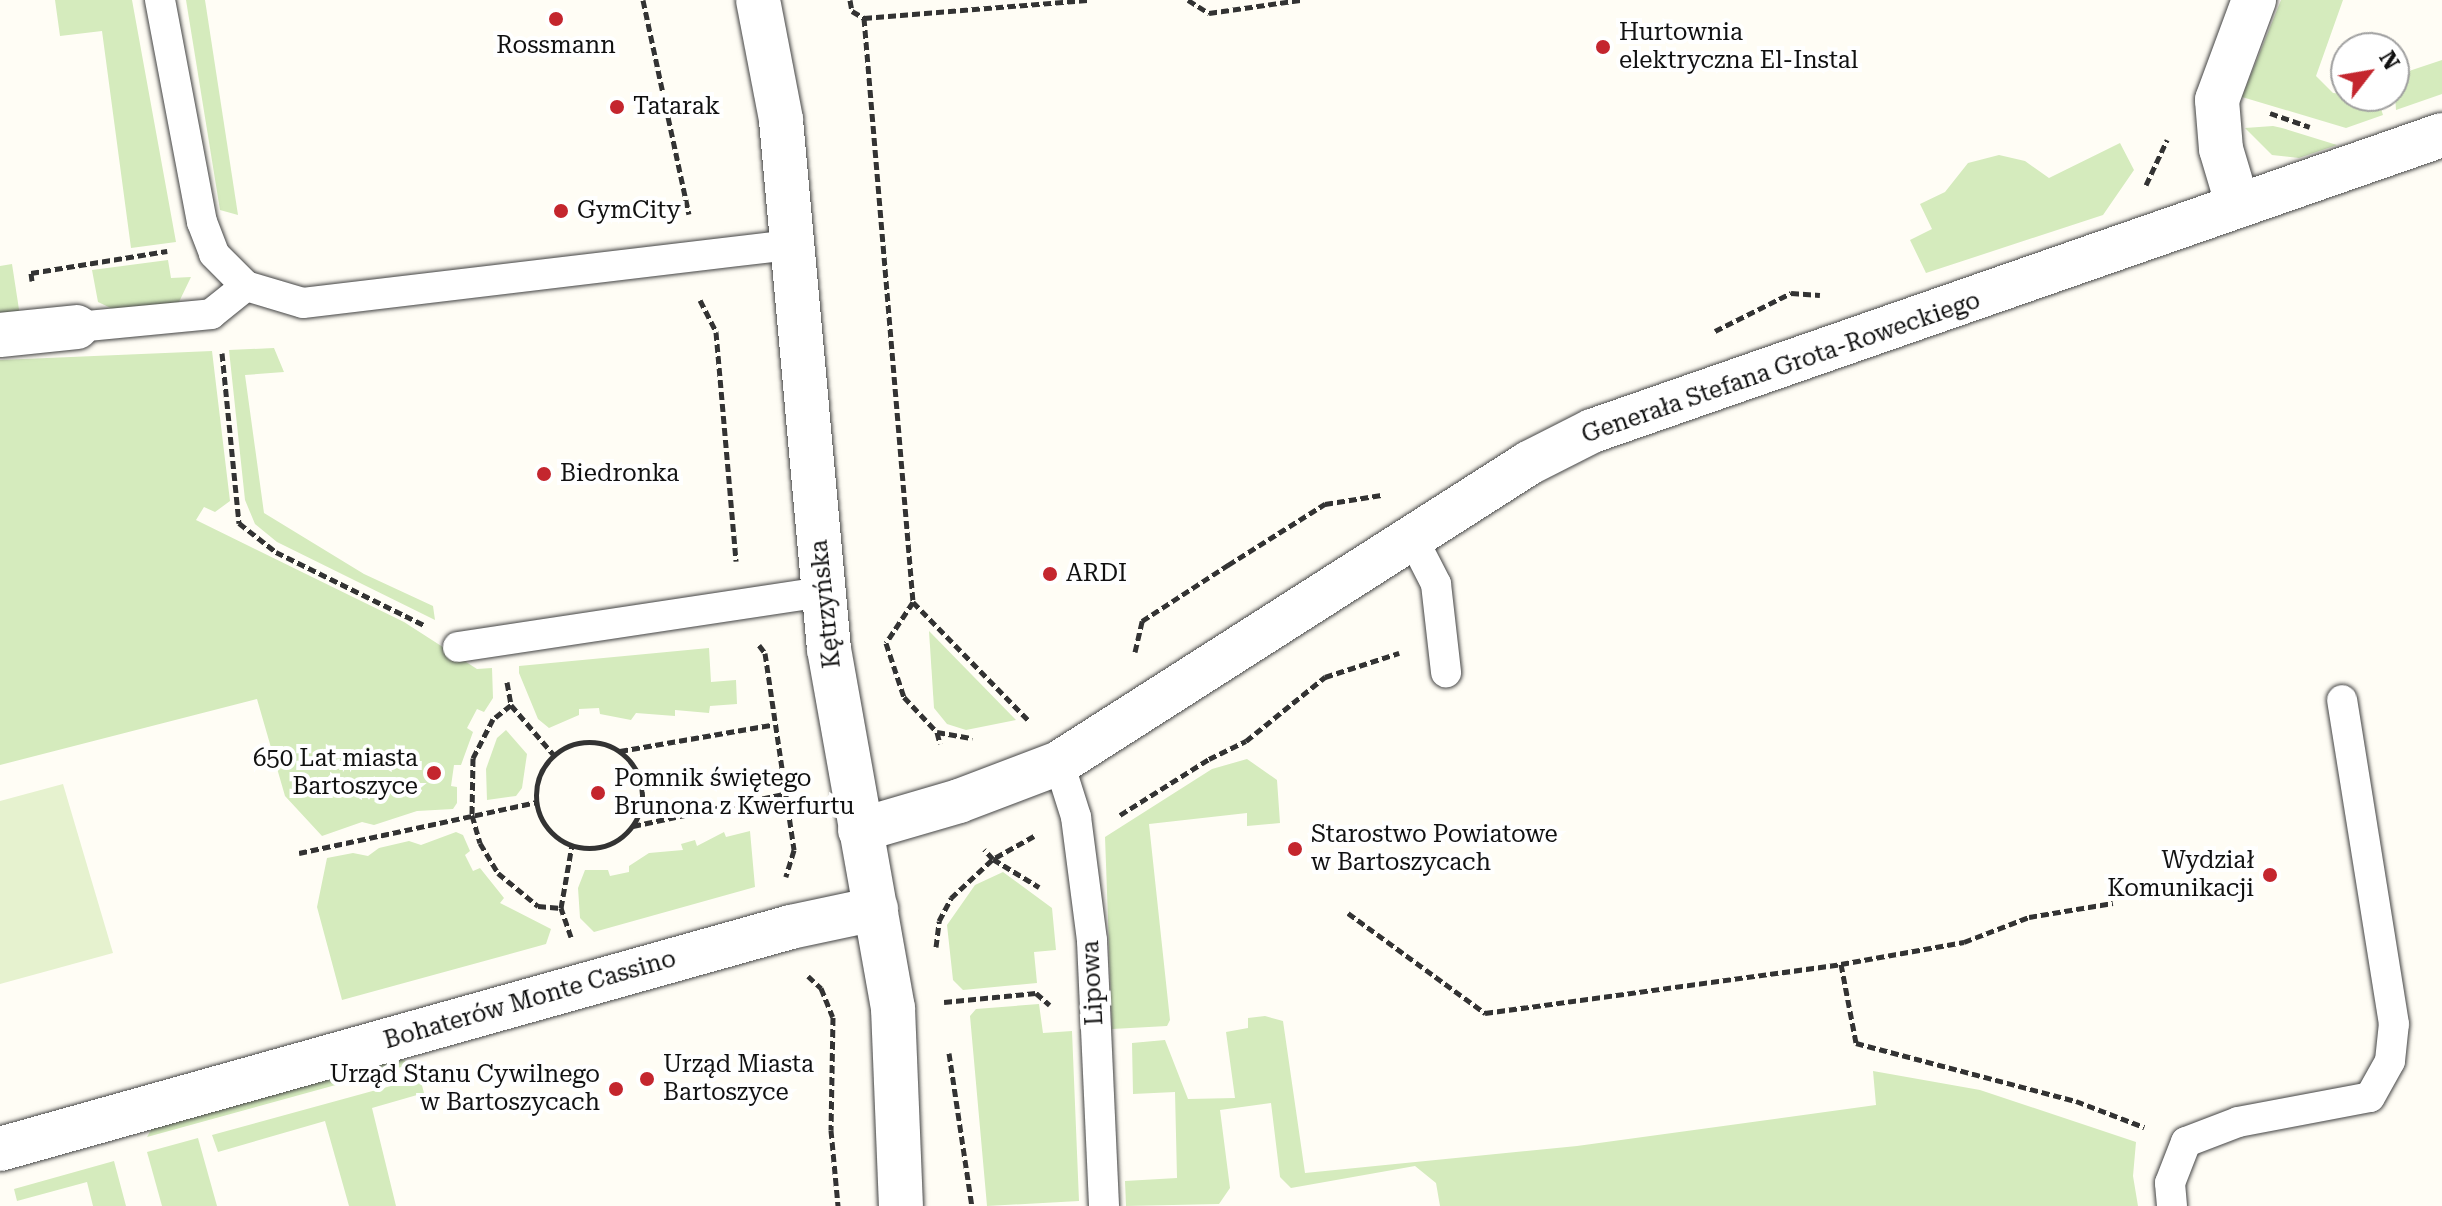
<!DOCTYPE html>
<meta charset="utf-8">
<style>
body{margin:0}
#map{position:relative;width:2442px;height:1206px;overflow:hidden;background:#fffdf5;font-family:"Roboto Serif",serif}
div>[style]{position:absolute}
.green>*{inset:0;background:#d5ebbd}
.pitch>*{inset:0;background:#e6f2cf}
.path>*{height:5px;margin-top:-2.5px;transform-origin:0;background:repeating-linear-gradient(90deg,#333 0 8px,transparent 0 12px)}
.path>.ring{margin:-2.5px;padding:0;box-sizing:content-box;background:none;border:5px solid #333;border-radius:50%}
.roads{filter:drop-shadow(0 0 2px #444) drop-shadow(0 0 2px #444)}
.service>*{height:30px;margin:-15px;padding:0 15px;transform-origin:15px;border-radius:15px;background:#fff}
.pedestrian>*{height:44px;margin:-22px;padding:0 22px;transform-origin:22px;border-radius:22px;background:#fff}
.minor>*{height:44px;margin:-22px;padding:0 22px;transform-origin:22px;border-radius:22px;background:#fff}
.dots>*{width:22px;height:22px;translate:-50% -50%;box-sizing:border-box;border:4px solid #fff;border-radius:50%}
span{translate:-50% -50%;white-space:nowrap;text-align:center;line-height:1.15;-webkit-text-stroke:8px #fff;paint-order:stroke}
.poi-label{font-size:24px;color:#111}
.left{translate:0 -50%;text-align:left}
.right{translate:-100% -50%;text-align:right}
.street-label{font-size:24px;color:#111}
.north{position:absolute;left:2330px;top:32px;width:80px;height:80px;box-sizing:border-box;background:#fff;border:2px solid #a0a0a0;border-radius:50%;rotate:59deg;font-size:22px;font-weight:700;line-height:32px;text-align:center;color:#111}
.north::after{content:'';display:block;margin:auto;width:28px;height:36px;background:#c4262e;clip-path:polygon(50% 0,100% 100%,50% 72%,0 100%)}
</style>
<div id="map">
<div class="green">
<div style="clip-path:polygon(55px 0,132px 0,176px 242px,131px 248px,102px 31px,60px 36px)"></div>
<div style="clip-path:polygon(186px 0,205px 0,238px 215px,220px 210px)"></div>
<div style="clip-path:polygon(2281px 0,2343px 0,2316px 76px,2333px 93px,2377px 96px,2383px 115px,2346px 128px,2242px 97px)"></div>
<div style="clip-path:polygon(2442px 60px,2442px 94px,2396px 110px,2394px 76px)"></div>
<div style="clip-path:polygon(2273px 126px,2282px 128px,2337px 145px,2299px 158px,2272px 155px,2245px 128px)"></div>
<div style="clip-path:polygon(2120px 143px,2134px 170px,2103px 215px,1926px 273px,1910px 240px,1932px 229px,1920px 204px,1945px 192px,1968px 163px,1999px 155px,2025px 161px,2049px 178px)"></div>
<div style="clip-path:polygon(168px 260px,171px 278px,191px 277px,178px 304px,117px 311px,98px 302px,92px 270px)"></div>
<div style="clip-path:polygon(12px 264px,20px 316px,0 317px,0 266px)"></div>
<div style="clip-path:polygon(274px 348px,284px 372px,245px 375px,264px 513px,364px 574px,433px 606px,435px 620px,277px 542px,255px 524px,245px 500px,229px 350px)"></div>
<div style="clip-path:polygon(212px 351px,230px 501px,215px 512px,204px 507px,196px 520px,404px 622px,477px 669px,492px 668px,493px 698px,484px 712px,477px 709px,467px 728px,473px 732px,461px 765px,454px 765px,451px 786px,457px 787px,457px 803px,453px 809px,417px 811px,374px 825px,362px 822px,322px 836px,285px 796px,257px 699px,0 765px,0 360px)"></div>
<div style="clip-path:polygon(929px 631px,1016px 720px,966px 730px,947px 724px,934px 708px)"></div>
<div style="clip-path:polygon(709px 648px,711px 682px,736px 680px,737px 704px,710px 706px,709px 713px,675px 710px,675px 716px,636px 713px,631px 720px,600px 714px,599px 708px,579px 709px,579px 715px,549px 728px,538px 719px,519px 673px,519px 666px)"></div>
<div style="clip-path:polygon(506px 730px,527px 754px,522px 788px,516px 796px,487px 800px,486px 769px,497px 738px)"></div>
<div style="clip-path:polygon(1247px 759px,1277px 780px,1280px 823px,1247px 826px,1247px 813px,1149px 824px,1170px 1020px,1167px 1026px,1112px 1029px,1105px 837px,1212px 769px)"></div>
<div style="clip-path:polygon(750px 831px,755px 887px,594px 932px,580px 918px,578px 888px,585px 870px,608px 870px,610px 876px,629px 872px,629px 866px,649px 853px,683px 850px,681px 844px,695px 840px,697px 846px,724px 832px,726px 837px)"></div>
<div style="clip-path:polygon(456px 832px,463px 835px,470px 851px,465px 855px,473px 871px,480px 868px,504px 898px,500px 903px,551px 929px,546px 944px,342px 1000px,317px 907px,327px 858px,353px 853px,368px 856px,379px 848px,409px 841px,421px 845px)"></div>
<div style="clip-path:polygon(1003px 872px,1052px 908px,1056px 950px,1034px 952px,1037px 983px,963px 990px,953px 980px,947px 925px,975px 885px)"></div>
<div style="clip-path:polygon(1039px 1004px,1043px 1033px,1072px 1031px,1079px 1201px,987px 1206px,970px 1016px,976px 1009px)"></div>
<div style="clip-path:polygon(1265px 1016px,1283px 1021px,1305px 1173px,1577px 1146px,1876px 1105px,1873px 1071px,1980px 1090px,2136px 1142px,2133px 1176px,2138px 1206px,1440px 1206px,1436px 1183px,1415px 1166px,1291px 1188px,1280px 1177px,1271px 1103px,1220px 1110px,1230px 1188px,1219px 1204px,1126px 1206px,1125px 1181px,1177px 1178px,1175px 1092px,1133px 1094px,1132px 1043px,1165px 1040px,1188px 1099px,1235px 1098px,1226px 1032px,1248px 1028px,1248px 1018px)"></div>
<div style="clip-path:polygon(399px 1058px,412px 1064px,147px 1137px,152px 1128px)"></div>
<div style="clip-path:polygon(420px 1078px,424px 1093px,372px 1108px,396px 1206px,349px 1206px,325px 1121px,218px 1152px,212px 1135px)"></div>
<div style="clip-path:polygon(198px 1138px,217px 1206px,162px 1206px,147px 1152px)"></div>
<div style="clip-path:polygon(114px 1161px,126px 1206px,93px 1206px,87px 1182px,17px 1201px,14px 1189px)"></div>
</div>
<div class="pitch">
<div style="clip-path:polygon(63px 784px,113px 953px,0 984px,0 801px)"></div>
</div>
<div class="path">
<div style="left:643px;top:0;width:219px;rotate:77.9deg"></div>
<div style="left:850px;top:0;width:11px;rotate:80deg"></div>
<div style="left:852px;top:11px;width:14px;rotate:30deg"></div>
<div style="left:864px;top:18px;width:227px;rotate:-4.6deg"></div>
<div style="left:1188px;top:0;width:25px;rotate:32deg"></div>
<div style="left:1209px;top:13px;width:92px;rotate:-8.1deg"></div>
<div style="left:864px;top:18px;width:586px;rotate:85.2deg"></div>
<div style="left:913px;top:602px;width:49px;rotate:123.4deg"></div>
<div style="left:886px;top:643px;width:57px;rotate:71.6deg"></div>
<div style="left:904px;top:697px;width:48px;rotate:46.7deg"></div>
<div style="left:937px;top:732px;width:36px;rotate:10deg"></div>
<div style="left:2270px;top:113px;width:42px;rotate:19.3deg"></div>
<div style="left:2146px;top:185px;width:50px;rotate:-65deg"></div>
<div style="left:32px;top:281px;width:8px;rotate:-97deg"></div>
<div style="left:31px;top:273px;width:138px;rotate:-9.2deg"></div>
<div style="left:700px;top:300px;width:36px;rotate:63deg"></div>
<div style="left:716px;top:332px;width:230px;rotate:85deg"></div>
<div style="left:1715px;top:331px;width:85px;rotate:-26.6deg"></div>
<div style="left:1791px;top:293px;width:29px;rotate:4deg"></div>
<div style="left:222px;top:353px;width:171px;rotate:84.3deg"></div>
<div style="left:239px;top:523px;width:47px;rotate:38.1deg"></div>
<div style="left:276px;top:552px;width:165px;rotate:26.3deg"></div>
<div style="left:913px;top:602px;width:166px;rotate:45.7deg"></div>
<div style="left:759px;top:645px;width:10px;rotate:53deg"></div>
<div style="left:765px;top:653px;width:199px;rotate:81.6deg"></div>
<div style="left:794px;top:850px;width:28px;rotate:107deg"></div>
<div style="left:1135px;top:652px;width:32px;rotate:-77deg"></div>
<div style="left:1142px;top:621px;width:103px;rotate:-33.1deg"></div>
<div style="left:1228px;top:565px;width:115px;rotate:-32.2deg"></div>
<div style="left:1325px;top:504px;width:57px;rotate:-9.1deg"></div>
<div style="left:507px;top:682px;width:23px;rotate:80deg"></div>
<div style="left:511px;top:705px;width:66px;rotate:49.3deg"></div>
<div style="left:511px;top:705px;width:23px;rotate:142deg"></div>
<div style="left:493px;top:719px;width:44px;rotate:117.1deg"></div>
<div style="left:473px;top:758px;width:57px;rotate:91deg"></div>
<div style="left:472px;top:815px;width:29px;rotate:74deg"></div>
<div style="left:480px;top:843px;width:35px;rotate:59deg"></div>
<div style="left:498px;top:873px;width:52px;rotate:39.5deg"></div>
<div style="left:538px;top:906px;width:23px;rotate:5deg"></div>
<div style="left:937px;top:732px;width:12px;rotate:76deg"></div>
<div class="ring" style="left:536px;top:742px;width:101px;height:101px"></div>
<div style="left:620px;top:751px;width:153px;rotate:-9.8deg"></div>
<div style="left:1120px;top:815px;width:105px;rotate:-32.2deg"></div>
<div style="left:1209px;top:759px;width:41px;rotate:-25.9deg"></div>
<div style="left:1246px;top:741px;width:102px;rotate:-39deg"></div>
<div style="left:1325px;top:677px;width:78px;rotate:-18deg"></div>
<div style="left:633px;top:826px;width:153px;rotate:-12deg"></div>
<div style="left:1034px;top:836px;width:47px;rotate:150.7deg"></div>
<div style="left:993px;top:859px;width:54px;rotate:31.3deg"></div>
<div style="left:299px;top:853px;width:242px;rotate:-12.1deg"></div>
<div style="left:1348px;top:913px;width:170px;rotate:36.1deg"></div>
<div style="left:1485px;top:1013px;width:359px;rotate:-7.8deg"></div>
<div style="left:1841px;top:964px;width:125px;rotate:-10.1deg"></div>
<div style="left:1964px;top:942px;width:70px;rotate:-21deg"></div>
<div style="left:2029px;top:917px;width:85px;rotate:-9.5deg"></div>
<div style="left:571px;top:937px;width:31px;rotate:-109deg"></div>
<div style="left:561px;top:908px;width:64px;rotate:-80.1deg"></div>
<div style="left:936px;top:947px;width:26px;rotate:-83deg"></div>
<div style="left:939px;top:921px;width:26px;rotate:-62deg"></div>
<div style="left:951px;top:898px;width:57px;rotate:-42.9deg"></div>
<div style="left:993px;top:859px;width:13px;rotate:-132deg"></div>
<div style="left:1841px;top:964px;width:80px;rotate:79.2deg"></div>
<div style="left:1856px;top:1043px;width:228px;rotate:14.8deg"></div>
<div style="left:2076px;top:1101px;width:73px;rotate:20.9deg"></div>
<div style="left:808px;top:976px;width:18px;rotate:43deg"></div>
<div style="left:821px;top:988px;width:31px;rotate:68deg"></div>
<div style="left:833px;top:1017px;width:113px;rotate:91deg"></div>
<div style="left:831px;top:1130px;width:76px;rotate:84.7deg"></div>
<div style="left:944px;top:1002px;width:92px;rotate:-5.6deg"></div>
<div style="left:1036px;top:993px;width:18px;rotate:41deg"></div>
<div style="left:949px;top:1053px;width:155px;rotate:81.5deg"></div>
</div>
<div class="roads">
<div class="service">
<div style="left:160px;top:0;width:226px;rotate:79.3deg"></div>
<div style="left:202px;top:222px;width:34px;rotate:69deg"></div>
<div style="left:214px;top:254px;width:45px;rotate:45deg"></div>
<div style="left:246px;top:286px;width:59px;rotate:16.6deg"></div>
<div style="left:303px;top:303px;width:496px;rotate:-6.8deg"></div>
<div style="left:77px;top:327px;width:135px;rotate:-5.5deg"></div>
<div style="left:211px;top:314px;width:45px;rotate:-38.7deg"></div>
<div style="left:1412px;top:537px;width:53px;rotate:62.9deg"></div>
<div style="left:1436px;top:584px;width:89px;rotate:83.5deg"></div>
<div style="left:458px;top:647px;width:369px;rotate:-8.6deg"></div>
<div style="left:1059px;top:763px;width:57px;rotate:72.5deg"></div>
<div style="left:1076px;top:817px;width:125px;rotate:82.6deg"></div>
<div style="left:1092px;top:941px;width:265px;rotate:87.4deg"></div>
<div style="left:2172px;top:1206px;width:23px;rotate:-95deg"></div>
<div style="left:2170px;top:1183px;width:44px;rotate:-68.7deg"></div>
<div style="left:2186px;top:1142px;width:56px;rotate:-21deg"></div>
<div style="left:2238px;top:1122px;width:134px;rotate:-10.7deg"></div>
<div style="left:2370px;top:1097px;width:41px;rotate:-60.9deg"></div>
<div style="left:2390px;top:1061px;width:37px;rotate:-84deg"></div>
<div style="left:2394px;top:1024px;width:328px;rotate:-99.1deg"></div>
</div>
<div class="pedestrian">
<div style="left:0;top:335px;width:77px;rotate:-5.9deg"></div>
</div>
<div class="minor">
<div style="left:758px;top:0;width:122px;rotate:79.1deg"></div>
<div style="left:781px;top:120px;width:531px;rotate:84.82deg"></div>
<div style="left:829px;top:649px;width:365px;rotate:79.9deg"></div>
<div style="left:893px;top:1008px;width:198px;rotate:87.7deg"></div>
<div style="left:2238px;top:206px;width:59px;rotate:-106.6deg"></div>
<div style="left:2221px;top:149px;width:49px;rotate:-94.7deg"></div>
<div style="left:2217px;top:100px;width:107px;rotate:-69.7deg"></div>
<div style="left:860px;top:830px;width:103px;rotate:-16.3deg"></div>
<div style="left:959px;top:801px;width:107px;rotate:-20.8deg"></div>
<div style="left:1059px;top:763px;width:558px;rotate:-32.55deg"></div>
<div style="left:1529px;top:463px;width:71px;rotate:-26.9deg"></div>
<div style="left:1592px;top:431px;width:900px;rotate:-19.2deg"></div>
<div style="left:0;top:1149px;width:822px;rotate:-15.68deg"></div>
<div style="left:791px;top:927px;width:87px;rotate:-12deg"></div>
</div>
</div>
<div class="dots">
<div style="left:556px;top:19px;background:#c4262e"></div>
<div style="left:1603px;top:47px;background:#c4262e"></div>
<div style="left:617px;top:107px;background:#c4262e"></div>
<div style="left:561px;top:211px;background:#c4262e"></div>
<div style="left:544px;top:474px;background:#c4262e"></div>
<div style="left:1050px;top:574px;background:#c4262e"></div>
<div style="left:434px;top:773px;background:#c4262e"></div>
<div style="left:598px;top:793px;background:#c4262e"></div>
<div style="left:1295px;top:849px;background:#c4262e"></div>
<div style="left:2270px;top:875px;background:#c4262e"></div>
<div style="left:647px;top:1079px;background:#c4262e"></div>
<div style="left:616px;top:1089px;background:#c4262e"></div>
</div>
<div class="poi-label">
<span class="left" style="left:1619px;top:47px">Hurtownia<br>elektryczna El-Instal</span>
<span style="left:556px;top:46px">Rossmann</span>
<span class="left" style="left:633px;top:107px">Tatarak</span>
<span class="left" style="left:577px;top:211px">GymCity</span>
<span class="left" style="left:560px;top:474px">Biedronka</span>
<span class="left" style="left:1066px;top:574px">ARDI</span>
<span class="right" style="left:418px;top:773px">650 Lat miasta<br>Bartoszyce</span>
<span class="left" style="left:614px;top:793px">Pomnik świętego<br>Brunona z Kwerfurtu</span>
<span class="left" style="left:1311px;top:849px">Starostwo Powiatowe<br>w Bartoszycach</span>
<span class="right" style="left:2254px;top:875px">Wydział<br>Komunikacji</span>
<span class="left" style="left:663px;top:1079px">Urząd Miasta<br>Bartoszyce</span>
<span class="right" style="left:600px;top:1089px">Urząd Stanu Cywilnego<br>w Bartoszycach</span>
</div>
<div class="street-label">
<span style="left:1781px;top:368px;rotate:-19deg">Generała Stefana Grota-Roweckiego</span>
<span style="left:826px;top:604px;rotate:-96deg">Kętrzyńska</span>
<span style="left:1093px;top:983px;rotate:-93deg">Lipowa</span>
<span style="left:530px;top:1000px;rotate:-16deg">Bohaterów Monte Cassino</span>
</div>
<div class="north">N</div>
</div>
